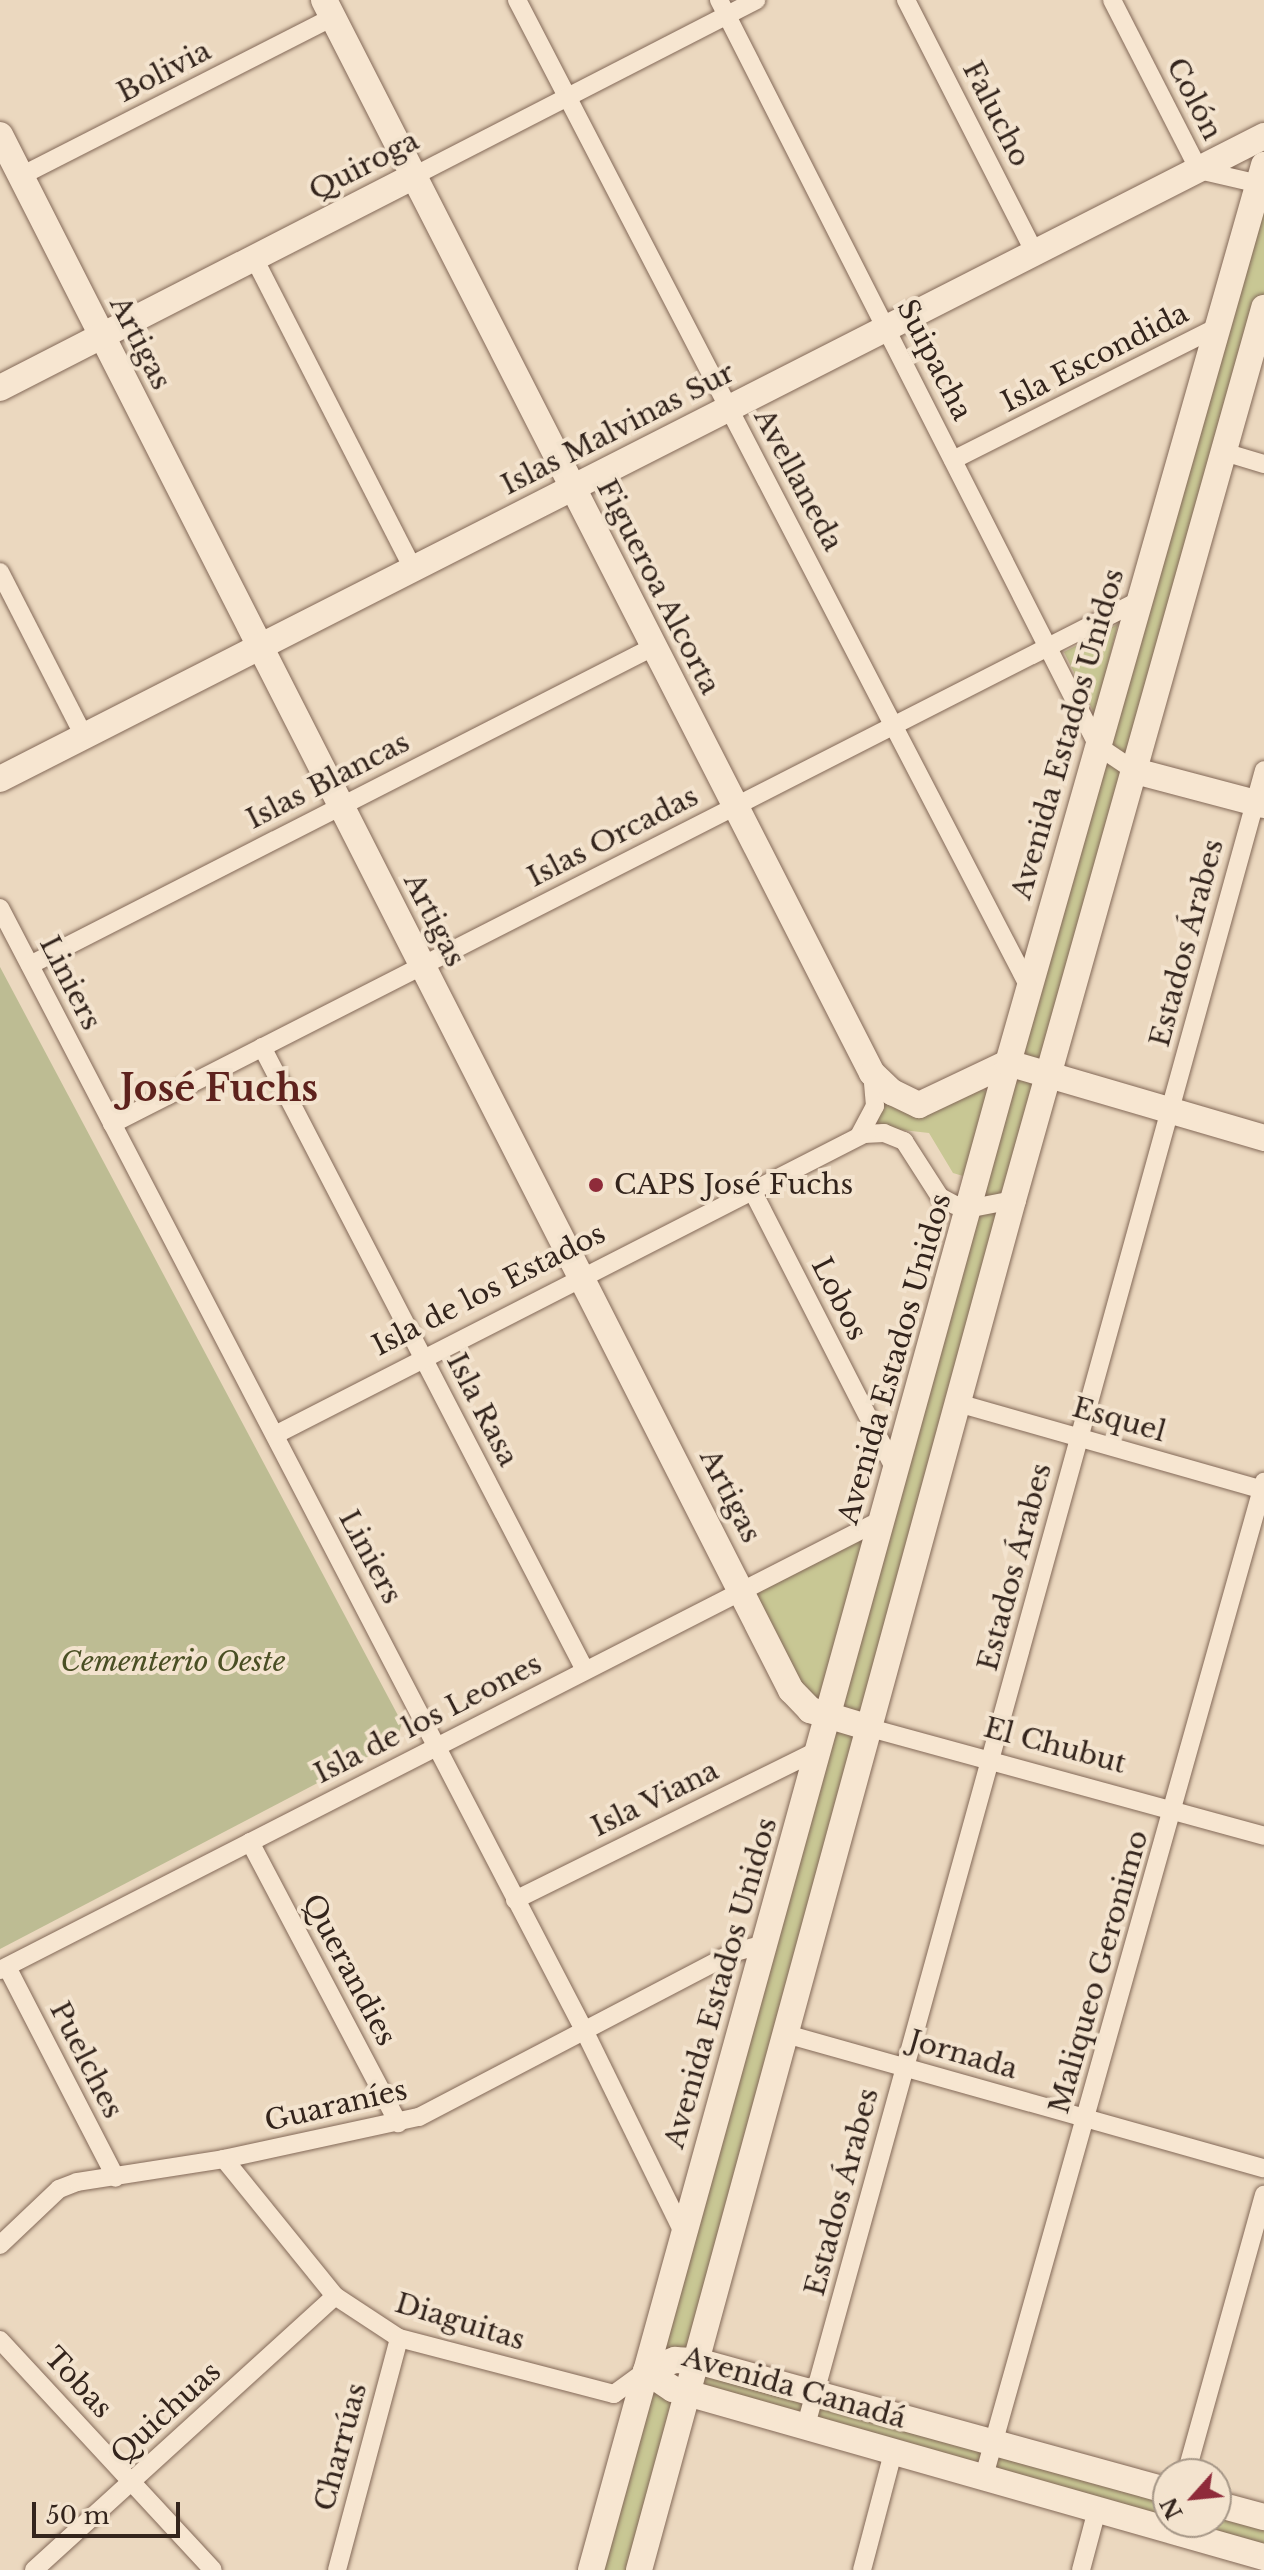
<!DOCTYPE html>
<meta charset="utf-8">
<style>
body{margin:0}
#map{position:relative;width:1264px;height:2570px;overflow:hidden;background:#ebd8bf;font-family:"Libre Baskerville",serif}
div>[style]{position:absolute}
.green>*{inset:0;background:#c8c794}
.cemetery>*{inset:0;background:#bdbc93}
.roads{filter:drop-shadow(0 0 2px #836958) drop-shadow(0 0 2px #836958)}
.street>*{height:18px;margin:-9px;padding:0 9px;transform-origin:9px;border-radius:9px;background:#f7e6d1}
.secondary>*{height:26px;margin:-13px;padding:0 13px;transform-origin:13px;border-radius:13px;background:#f7e6d1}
.dots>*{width:22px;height:22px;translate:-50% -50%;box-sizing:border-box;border:4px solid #f3e3ce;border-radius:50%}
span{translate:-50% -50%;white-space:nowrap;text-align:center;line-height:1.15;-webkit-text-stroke:8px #f3e3ce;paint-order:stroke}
.street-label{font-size:28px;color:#33241c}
.poi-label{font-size:28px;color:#33241c}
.left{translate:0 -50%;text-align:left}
.park-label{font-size:28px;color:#4a4f24;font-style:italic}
.district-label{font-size:36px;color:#5e221d;font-weight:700}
.north{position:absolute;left:1152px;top:2458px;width:80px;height:80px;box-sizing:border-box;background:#f3e3ce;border:2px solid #a69787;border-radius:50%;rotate:243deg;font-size:22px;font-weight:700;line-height:32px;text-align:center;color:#33241c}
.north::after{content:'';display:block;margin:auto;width:28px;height:36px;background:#8f2b3a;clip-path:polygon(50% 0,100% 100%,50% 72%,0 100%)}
.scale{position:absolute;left:32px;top:2502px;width:148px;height:36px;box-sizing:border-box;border:4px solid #33241c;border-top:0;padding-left:10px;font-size:24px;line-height:28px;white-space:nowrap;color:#33241c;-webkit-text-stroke:6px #f3e3ce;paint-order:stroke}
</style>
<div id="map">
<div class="green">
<div style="clip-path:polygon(1264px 165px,1264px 308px,698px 2360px,1168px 2491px,1168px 2522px,1216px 2522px,1216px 2504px,1264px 2517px,1264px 2557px,688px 2393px,639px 2570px,591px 2570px,828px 1718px,791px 1690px,744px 1592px,882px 1522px)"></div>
<div style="clip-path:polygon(1118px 624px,1095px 715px,1064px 652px)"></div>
<div style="clip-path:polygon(979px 1088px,990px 1094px,963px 1176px,953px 1173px,929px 1133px,876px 1127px,886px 1093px)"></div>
</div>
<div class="cemetery">
<div style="clip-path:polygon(0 967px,402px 1723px,396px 1742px,0 1949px)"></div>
</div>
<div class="roads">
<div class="street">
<div style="left:517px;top:0;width:1112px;rotate:62.58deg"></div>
<div style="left:719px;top:0;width:837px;rotate:63.07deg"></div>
<div style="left:1098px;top:746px;width:45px;rotate:34deg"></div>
<div style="left:906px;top:0;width:284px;rotate:63deg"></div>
<div style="left:1112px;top:0;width:191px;rotate:62.9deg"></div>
<div style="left:1199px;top:170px;width:62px;rotate:13.1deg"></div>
<div style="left:21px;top:176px;width:350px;rotate:-27deg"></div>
<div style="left:414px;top:176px;width:385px;rotate:-27.2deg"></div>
<div style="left:254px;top:258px;width:349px;rotate:62.9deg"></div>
<div style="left:1224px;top:452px;width:42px;rotate:16.7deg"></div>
<div style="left:953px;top:460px;width:297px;rotate:-26.7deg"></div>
<div style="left:0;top:572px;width:184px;rotate:62.9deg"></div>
<div style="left:0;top:908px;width:1265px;rotate:62.5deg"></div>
<div style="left:584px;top:2030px;width:227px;rotate:63.9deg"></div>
<div style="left:30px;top:965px;width:699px;rotate:-27.04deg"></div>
<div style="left:262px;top:1047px;width:702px;rotate:62.6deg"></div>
<div style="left:112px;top:1124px;width:1154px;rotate:-27.01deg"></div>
<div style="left:859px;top:1136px;width:34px;rotate:-62deg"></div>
<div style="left:875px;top:1106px;width:33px;rotate:-95deg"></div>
<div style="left:753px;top:1192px;width:317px;rotate:62.9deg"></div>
<div style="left:958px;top:1403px;width:318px;rotate:15.9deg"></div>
<div style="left:275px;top:1435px;width:661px;rotate:-27.07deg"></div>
<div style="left:864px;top:1134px;width:20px;rotate:-3deg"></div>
<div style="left:884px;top:1133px;width:22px;rotate:22deg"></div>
<div style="left:904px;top:1141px;width:67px;rotate:57.3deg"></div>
<div style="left:940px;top:1197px;width:17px;rotate:28deg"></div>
<div style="left:955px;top:1205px;width:17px;rotate:10deg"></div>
<div style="left:972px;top:1208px;width:42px;rotate:-11deg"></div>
<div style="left:870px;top:1728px;width:409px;rotate:15.3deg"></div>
<div style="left:250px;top:1842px;width:318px;rotate:62.2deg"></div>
<div style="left:515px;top:1900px;width:340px;rotate:-26.3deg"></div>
<div style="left:7px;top:1967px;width:237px;rotate:62.7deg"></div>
<div style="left:0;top:1970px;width:992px;rotate:-27.06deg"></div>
<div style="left:786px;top:2034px;width:496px;rotate:15.7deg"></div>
<div style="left:224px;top:2159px;width:176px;rotate:51deg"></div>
<div style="left:335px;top:2296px;width:77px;rotate:33.3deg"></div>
<div style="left:399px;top:2338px;width:222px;rotate:14.6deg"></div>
<div style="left:614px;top:2394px;width:39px;rotate:-36deg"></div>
<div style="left:0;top:2245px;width:81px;rotate:-43.5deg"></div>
<div style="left:59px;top:2189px;width:19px;rotate:-21deg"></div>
<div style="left:77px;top:2182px;width:149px;rotate:-8.9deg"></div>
<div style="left:224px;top:2159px;width:199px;rotate:-12.2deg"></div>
<div style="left:419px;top:2117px;width:356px;rotate:-27.6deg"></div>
<div style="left:735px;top:1952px;width:31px;rotate:-15deg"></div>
<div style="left:0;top:2340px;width:313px;rotate:47.2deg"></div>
<div style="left:806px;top:2425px;width:1717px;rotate:-74.53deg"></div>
<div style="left:1186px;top:2474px;width:290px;rotate:-74.4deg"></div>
<div style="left:984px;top:2476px;width:1033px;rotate:-74.27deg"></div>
<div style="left:34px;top:2570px;width:407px;rotate:-42.3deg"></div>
<div style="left:337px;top:2570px;width:240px;rotate:-75deg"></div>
<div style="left:862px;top:2570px;width:125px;rotate:-75.2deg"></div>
<div style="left:1081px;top:2570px;width:62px;rotate:-75.1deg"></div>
</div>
<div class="secondary">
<div style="left:324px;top:0;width:1205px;rotate:62.95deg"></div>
<div style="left:872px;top:1073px;width:28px;rotate:44deg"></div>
<div style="left:892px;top:1092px;width:30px;rotate:26deg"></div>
<div style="left:919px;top:1105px;width:98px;rotate:-25.3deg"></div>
<div style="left:0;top:135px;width:1745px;rotate:63.04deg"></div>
<div style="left:791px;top:1690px;width:28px;rotate:46deg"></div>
<div style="left:810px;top:1710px;width:63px;rotate:16.7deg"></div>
<div style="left:0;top:388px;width:465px;rotate:-27.1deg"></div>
<div style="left:1135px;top:771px;width:133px;rotate:14.8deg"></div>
<div style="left:0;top:779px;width:1418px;rotate:-26.96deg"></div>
<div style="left:1008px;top:1063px;width:267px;rotate:16.3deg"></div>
<div style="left:646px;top:2371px;width:32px;rotate:34deg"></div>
<div style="left:673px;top:2389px;width:614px;rotate:15.87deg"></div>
<div style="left:646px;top:2371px;width:31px;rotate:-21deg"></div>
<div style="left:675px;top:2360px;width:22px;rotate:3deg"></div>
<div style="left:697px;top:2361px;width:489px;rotate:15.4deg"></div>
<div style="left:1216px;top:2504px;width:50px;rotate:15.2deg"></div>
<div style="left:591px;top:2570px;width:1564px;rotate:-74.53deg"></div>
<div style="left:1008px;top:1063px;width:934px;rotate:-74.09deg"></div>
<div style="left:639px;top:2570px;width:1420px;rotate:-74.73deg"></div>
<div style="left:1013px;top:1200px;width:927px;rotate:-74.28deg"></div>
</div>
</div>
<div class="dots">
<div style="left:596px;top:1185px;background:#8f2b3a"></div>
</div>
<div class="street-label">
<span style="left:164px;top:72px;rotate:-27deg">Bolivia</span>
<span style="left:1194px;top:99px;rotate:63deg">Colón</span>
<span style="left:996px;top:114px;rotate:63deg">Falucho</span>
<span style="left:364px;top:166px;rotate:-27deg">Quiroga</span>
<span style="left:140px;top:343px;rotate:63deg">Artigas</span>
<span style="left:1095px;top:358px;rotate:-27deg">Isla Escondida</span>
<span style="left:934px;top:360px;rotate:63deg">Suipacha</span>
<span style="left:618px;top:429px;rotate:-27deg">Islas Malvinas Sur</span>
<span style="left:798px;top:480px;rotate:62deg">Avellaneda</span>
<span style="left:658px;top:587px;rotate:63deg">Figueroa Alcorta</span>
<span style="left:1068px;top:734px;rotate:-74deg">Avenida Estados Unidos</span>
<span style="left:328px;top:781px;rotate:-27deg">Islas Blancas</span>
<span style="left:613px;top:837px;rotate:-27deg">Islas Orcadas</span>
<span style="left:434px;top:920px;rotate:63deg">Artigas</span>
<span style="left:1187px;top:943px;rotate:-75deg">Estados Árabes</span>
<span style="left:70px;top:983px;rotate:63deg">Liniers</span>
<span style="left:489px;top:1290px;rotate:-27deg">Isla de los Estados</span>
<span style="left:839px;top:1299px;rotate:63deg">Lobos</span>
<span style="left:895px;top:1359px;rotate:-74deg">Avenida Estados Unidos</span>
<span style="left:482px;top:1410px;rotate:63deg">Isla Rasa</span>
<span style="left:1119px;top:1420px;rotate:16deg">Esquel</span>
<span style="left:730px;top:1496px;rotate:63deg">Artigas</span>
<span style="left:370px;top:1557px;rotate:62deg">Liniers</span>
<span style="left:1015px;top:1567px;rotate:-75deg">Estados Árabes</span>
<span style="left:428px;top:1719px;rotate:-27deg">Isla de los Leones</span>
<span style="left:1055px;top:1746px;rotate:15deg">El Chubut</span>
<span style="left:655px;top:1799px;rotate:-26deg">Isla Viana</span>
<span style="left:349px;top:1970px;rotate:62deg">Querandies</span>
<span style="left:1099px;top:1972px;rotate:-74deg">Maliqueo Geronimo</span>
<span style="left:721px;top:1983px;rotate:-74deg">Avenida Estados Unidos</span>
<span style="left:963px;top:2055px;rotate:16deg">Jornada</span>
<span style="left:86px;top:2060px;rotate:63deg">Puelches</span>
<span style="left:336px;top:2106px;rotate:-13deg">Guaraníes</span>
<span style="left:842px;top:2192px;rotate:-75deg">Estados Árabes</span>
<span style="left:460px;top:2322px;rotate:17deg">Diaguitas</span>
<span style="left:78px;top:2383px;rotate:47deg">Tobas</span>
<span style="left:794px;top:2388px;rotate:16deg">Avenida Canadá</span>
<span style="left:166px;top:2413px;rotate:-42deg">Quichuas</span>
<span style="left:341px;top:2447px;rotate:-75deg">Charrúas</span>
</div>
<div class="poi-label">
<span class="left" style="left:614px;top:1185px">CAPS José Fuchs</span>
</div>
<div class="park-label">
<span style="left:173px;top:1662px">Cementerio Oeste</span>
</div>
<div class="district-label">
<span style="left:219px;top:1089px">José Fuchs</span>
</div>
<div class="north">N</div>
<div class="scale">50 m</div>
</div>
